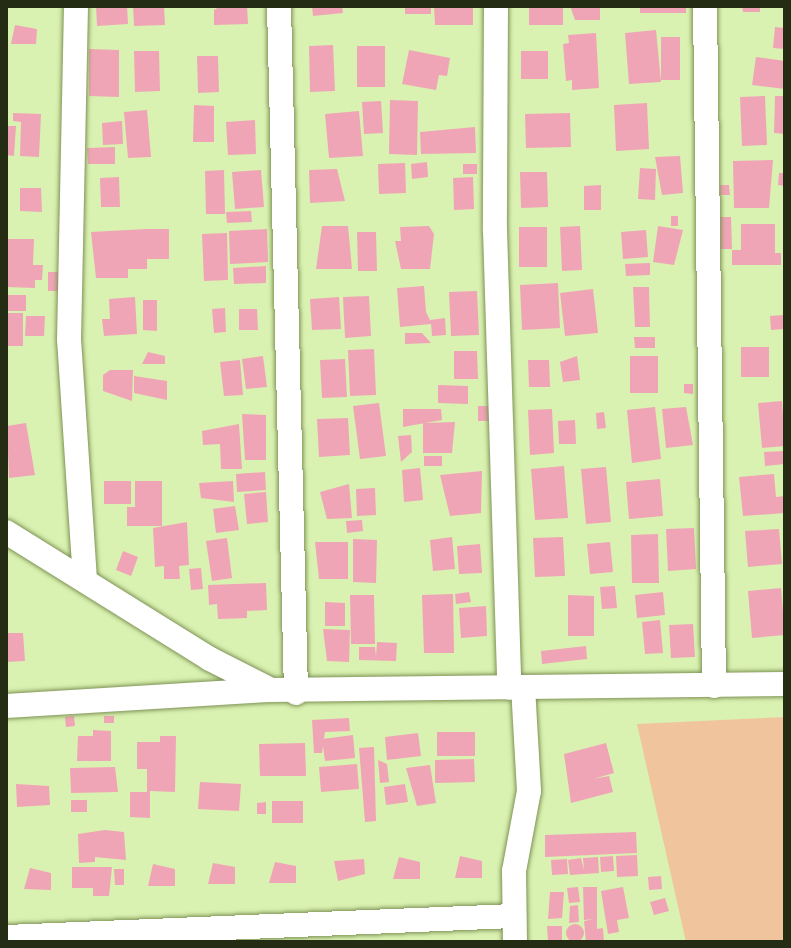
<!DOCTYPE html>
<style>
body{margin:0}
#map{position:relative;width:791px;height:948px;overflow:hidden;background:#daf2b1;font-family:Figtree,sans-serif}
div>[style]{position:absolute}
.green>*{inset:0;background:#f0c59d}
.building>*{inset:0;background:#f0a5b6}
.round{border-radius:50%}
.roads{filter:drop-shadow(0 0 2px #7e9356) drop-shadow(0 0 2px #7e9356)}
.minor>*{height:24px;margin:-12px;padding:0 12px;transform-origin:12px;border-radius:12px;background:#fff}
span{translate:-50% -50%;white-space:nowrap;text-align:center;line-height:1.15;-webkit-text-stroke:6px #eafdc9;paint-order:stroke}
.frame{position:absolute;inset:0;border:8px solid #242d13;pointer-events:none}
</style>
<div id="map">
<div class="green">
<div style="clip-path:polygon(785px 717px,785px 942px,686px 942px,637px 724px)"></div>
</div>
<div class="building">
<div style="clip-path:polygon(96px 6px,127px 6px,128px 24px,97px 26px)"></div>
<div style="clip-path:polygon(133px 6px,164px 6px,165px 25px,134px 26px)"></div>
<div style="clip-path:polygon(221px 6px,247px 6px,248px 24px,214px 25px,214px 10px)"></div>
<div style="clip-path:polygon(312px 6px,342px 6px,343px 13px,313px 16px)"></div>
<div style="clip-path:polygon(405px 6px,431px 6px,431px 14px,405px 14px)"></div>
<div style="clip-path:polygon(434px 6px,473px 6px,473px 25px,435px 25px)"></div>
<div style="clip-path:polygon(529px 6px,563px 6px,563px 25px,529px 25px)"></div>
<div style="clip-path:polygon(570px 6px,600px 6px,600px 20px,575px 20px)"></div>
<div style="clip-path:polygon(640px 6px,686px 6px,686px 13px,640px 13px)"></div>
<div style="clip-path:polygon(742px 6px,760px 6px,760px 12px,743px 12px)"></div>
<div style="clip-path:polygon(15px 25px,37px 29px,36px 44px,11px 44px)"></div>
<div style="clip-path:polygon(775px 27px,785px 28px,785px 49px,773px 48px)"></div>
<div style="clip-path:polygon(656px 30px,661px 82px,629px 84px,625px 33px)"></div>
<div style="clip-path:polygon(596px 33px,599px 88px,572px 90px,572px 80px,566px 81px,563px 44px,569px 43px,568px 35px)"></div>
<div style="clip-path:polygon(661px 37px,680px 37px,680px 80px,661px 80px)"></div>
<div style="clip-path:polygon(333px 45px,335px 91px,310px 92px,309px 46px)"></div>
<div style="clip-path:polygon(357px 46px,385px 46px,385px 87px,357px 87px)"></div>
<div style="clip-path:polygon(89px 49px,119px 50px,119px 97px,89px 96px)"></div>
<div style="clip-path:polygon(409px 50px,450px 58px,447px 76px,439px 75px,436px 90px,402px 84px)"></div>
<div style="clip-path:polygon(134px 51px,159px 51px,160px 91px,135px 92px)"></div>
<div style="clip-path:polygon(521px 51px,548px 51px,548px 79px,521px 79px)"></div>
<div style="clip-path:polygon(197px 56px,218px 56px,219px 92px,198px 93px)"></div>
<div style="clip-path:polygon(756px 57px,785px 61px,785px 89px,752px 85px)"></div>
<div style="clip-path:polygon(765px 96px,767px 145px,742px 146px,740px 97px)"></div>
<div style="clip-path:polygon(775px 96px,785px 96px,785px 134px,774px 133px)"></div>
<div style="clip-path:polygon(390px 100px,418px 101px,417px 155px,389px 154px)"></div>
<div style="clip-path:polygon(381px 101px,383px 133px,364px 134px,362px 102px)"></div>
<div style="clip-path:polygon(647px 103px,649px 149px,616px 151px,614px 105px)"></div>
<div style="clip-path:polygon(194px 105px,214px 106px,214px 142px,193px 142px)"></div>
<div style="clip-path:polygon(147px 110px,151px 157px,128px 158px,124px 112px)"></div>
<div style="clip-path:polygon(359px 111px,363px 156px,329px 158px,325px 114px)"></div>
<div style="clip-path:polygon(13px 113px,41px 114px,39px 157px,20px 156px,21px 122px,13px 121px)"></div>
<div style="clip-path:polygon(570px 113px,571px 147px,526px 148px,525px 114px)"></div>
<div style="clip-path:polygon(255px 120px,256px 154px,228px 155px,226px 122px)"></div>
<div style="clip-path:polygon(122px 121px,123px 144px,103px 145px,102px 123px)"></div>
<div style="clip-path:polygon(6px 126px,16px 126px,14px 156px,6px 155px)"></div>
<div style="clip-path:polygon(475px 127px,476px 153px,421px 154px,420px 132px)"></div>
<div style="clip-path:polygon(115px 147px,115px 164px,88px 164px,87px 148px)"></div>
<div style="clip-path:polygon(680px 156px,683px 193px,662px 195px,655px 157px)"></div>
<div style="clip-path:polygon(773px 160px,769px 208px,734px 208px,733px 161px)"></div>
<div style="clip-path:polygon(427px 162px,428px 177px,412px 179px,411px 164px)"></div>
<div style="clip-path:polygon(405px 163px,406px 193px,379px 194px,378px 164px)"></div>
<div style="clip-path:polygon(463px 164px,477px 164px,477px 174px,463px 174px)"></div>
<div style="clip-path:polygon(640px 168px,656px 169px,655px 200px,638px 199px)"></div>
<div style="clip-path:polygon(337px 169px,345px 201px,310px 203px,309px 170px)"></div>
<div style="clip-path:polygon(224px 170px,225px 214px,206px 214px,205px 171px)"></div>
<div style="clip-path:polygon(261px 170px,264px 207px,235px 209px,232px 172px)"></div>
<div style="clip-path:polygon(520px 172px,547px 172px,548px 207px,521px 208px)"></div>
<div style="clip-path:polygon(779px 173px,785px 173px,785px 186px,778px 185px)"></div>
<div style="clip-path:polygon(119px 177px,120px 207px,101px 207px,100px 178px)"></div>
<div style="clip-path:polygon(473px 177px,474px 209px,454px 210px,453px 178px)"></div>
<div style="clip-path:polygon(601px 185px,601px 210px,584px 210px,584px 186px)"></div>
<div style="clip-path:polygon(720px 185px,729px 185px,730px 195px,720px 195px)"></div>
<div style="clip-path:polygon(20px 188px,41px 188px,42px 212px,20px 211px)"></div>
<div style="clip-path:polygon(251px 211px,252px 222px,227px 223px,226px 212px)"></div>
<div style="clip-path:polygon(671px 216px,678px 216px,678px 226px,671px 226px)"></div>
<div style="clip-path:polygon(719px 217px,731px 217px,732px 249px,720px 249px)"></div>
<div style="clip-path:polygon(741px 224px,775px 224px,775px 253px,781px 253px,781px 265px,732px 265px,732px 250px,741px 250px)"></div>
<div style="clip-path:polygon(322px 226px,348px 226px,352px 269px,316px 269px)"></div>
<div style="clip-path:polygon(429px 226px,434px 234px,430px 269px,401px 269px,395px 241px,401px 241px,400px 227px)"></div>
<div style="clip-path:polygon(580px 226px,582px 270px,562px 271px,560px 227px)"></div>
<div style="clip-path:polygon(658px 226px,683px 230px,674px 265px,653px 262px)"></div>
<div style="clip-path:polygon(519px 227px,547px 227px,547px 267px,519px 267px)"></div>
<div style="clip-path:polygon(146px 229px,169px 229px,169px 259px,147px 259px,147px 269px,128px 269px,128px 278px,96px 278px,91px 232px)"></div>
<div style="clip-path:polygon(267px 229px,268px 262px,230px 264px,229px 231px)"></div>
<div style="clip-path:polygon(646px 230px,648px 257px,623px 259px,621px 232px)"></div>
<div style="clip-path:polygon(357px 232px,376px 232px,377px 271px,358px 271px)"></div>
<div style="clip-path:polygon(227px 233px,228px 280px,204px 281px,202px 234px)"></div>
<div style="clip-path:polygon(6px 239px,34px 239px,33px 265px,43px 265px,42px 280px,35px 280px,35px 288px,6px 287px)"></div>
<div style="clip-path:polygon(650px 263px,650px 275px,626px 276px,625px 264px)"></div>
<div style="clip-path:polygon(266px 266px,266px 283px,234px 284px,233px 268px)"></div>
<div style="clip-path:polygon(48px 272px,61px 272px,61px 291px,48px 291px)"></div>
<div style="clip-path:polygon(558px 283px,560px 328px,522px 330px,520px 285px)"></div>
<div style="clip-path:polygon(424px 286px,426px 312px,430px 320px,445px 318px,446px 335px,432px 336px,431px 324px,400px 327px,397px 288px)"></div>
<div style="clip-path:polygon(633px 287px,649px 287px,650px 327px,635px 327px)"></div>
<div style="clip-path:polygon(593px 289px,598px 333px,565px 336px,560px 293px)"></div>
<div style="clip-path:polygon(477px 291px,479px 335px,451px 336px,449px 292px)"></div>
<div style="clip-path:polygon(6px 295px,26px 295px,26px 311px,6px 311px)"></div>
<div style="clip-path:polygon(369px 296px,371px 336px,345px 338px,343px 297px)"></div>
<div style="clip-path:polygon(135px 297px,137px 334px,104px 336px,102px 319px,110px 319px,109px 299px)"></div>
<div style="clip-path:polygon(339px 297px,341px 329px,312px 330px,310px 299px)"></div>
<div style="clip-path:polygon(143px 300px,157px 300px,157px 331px,143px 330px)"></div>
<div style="clip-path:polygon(225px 308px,226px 332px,214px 333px,212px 309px)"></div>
<div style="clip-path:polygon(239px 309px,257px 309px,258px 330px,239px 330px)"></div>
<div style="clip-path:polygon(6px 313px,23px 313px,23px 346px,6px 346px)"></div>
<div style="clip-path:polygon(785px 315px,785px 329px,771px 330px,770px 316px)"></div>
<div style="clip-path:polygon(26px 316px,45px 316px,44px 336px,25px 336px)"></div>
<div style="clip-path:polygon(405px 333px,422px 333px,431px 343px,405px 344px)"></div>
<div style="clip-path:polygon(634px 337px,655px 337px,655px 348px,635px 348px)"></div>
<div style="clip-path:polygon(741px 347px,769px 347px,769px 377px,741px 377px)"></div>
<div style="clip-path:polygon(374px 349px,376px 395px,350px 396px,348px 350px)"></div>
<div style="clip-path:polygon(454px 351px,477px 351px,478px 379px,454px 379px)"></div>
<div style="clip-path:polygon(148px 352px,165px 356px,165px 364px,142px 364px)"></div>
<div style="clip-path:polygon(263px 356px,267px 387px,246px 389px,242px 359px)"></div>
<div style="clip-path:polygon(577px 356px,580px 380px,563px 382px,560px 362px)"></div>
<div style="clip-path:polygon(630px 356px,658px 356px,658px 393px,630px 393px)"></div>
<div style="clip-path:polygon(345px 359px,347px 397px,322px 398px,320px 360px)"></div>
<div style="clip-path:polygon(240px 360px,243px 395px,224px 396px,220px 362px)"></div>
<div style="clip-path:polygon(528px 360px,549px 360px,550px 387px,529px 387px)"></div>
<div style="clip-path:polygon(110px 370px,133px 370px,132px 401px,103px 391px,103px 375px)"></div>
<div style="clip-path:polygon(134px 376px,167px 381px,167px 400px,134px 393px)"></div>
<div style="clip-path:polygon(684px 384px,693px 384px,693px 394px,684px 393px)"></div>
<div style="clip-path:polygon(438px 385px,468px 386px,468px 404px,438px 403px)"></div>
<div style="clip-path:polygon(782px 401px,785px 446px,762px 448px,758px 403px)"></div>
<div style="clip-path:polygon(379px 403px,386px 456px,360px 459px,353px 406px)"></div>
<div style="clip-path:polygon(478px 406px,491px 406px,492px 421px,478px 421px)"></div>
<div style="clip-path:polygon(655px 407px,661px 459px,632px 463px,627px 410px)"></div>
<div style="clip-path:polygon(686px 407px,693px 445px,666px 448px,662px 409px)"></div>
<div style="clip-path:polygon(403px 409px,441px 409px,442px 420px,403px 427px)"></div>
<div style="clip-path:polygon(552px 409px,554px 453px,530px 455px,528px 410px)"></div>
<div style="clip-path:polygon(604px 412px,606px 428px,597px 429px,596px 413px)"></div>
<div style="clip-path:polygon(242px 414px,266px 415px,266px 460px,245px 460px)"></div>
<div style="clip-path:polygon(348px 418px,350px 455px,319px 457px,317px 419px)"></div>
<div style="clip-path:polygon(575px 420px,576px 444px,559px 444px,558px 421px)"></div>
<div style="clip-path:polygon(455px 422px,452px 453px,423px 453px,423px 423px)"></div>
<div style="clip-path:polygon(26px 423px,35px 475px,9px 478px,7px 426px)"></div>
<div style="clip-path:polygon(239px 424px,242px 469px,221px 469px,220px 444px,203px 445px,202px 431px)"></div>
<div style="clip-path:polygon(411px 435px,412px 452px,401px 462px,398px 436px)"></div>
<div style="clip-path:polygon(784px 451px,785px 464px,765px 466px,764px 452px)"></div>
<div style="clip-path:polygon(424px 456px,442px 456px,442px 466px,424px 466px)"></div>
<div style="clip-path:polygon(564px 466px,568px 518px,535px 520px,531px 469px)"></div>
<div style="clip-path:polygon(606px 467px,611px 522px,586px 524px,581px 469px)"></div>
<div style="clip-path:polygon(420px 468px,423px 500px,404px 502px,402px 470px)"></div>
<div style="clip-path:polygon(482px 471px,481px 513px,450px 516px,440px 475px)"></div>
<div style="clip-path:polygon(265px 472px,266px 490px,237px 492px,236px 474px)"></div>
<div style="clip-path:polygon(774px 474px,776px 497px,785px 496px,785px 513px,743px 516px,739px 477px)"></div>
<div style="clip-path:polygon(660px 479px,663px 516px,629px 519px,626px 482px)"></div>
<div style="clip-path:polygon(104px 481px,131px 481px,131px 504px,104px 504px)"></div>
<div style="clip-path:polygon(135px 481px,162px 481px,162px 526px,127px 526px,127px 507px,135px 507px)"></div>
<div style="clip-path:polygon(233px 481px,234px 502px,201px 498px,199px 483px)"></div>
<div style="clip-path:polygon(349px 484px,352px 518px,327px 519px,320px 492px)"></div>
<div style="clip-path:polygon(375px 488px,376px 515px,357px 516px,356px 489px)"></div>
<div style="clip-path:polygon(266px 492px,268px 522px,247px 524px,244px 494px)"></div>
<div style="clip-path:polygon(235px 506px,239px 530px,216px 533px,213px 509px)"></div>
<div style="clip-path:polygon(362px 520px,363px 531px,347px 533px,346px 521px)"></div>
<div style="clip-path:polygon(187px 522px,189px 565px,179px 566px,180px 579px,164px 579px,164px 566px,155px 567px,153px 528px)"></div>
<div style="clip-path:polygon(694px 528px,696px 569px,668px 571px,666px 529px)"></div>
<div style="clip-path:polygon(779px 529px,782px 564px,748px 567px,745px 531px)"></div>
<div style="clip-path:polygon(658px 534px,659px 583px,632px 583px,631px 535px)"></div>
<div style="clip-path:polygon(452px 537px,455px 569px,433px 571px,430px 540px)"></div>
<div style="clip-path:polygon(563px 537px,565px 576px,535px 577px,533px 538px)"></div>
<div style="clip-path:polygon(227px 538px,232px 578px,212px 581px,206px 541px)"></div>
<div style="clip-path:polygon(353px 539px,377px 540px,376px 583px,353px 582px)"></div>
<div style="clip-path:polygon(315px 542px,348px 542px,348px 579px,319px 579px)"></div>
<div style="clip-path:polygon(610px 542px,613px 572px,590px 574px,587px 544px)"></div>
<div style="clip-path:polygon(480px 544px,482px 573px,459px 574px,457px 546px)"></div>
<div style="clip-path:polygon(123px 551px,138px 557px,131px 576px,116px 570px)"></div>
<div style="clip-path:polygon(201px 568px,203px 589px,191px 590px,189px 569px)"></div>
<div style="clip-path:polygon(266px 583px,267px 610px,247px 611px,247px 618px,218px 619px,217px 604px,209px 605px,208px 585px)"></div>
<div style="clip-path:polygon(615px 586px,617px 608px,602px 609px,600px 587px)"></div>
<div style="clip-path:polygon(781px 588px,785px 635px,752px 638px,748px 591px)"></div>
<div style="clip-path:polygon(469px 592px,471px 602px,456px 604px,455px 594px)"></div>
<div style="clip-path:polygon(663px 592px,665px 615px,637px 618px,635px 595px)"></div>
<div style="clip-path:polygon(453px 594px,454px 653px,424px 653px,422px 595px)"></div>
<div style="clip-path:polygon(350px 595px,374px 595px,375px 644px,351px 644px)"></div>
<div style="clip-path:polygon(568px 595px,594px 596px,594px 636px,568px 636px)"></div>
<div style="clip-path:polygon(325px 602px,345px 603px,345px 626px,325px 626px)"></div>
<div style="clip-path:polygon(486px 606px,487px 636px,461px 638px,459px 608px)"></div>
<div style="clip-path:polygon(660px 620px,663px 653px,645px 654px,642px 622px)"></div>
<div style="clip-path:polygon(693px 624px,695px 657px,671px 658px,669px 625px)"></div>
<div style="clip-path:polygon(323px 629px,350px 630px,349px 662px,327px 661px)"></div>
<div style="clip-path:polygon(6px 633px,23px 633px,25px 661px,6px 662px)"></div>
<div style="clip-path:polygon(377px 642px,397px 643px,396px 661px,359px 660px,359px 647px,375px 647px,376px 656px)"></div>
<div style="clip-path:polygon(586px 646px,587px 659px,542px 664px,541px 651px)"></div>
<div style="clip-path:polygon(74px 716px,75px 726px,66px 727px,65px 717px)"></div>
<div style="clip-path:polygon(104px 716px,114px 716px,114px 723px,104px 723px)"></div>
<div style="clip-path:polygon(349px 718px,350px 731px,325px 732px,322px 753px,314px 753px,312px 720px)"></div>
<div style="clip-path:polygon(93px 730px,111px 731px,111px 761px,77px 761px,78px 736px,93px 736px)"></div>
<div style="clip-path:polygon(437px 732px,475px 732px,475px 756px,437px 756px)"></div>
<div style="clip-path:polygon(418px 733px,421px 756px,387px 760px,385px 737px)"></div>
<div style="clip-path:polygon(353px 735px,355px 758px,325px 761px,322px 739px)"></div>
<div style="clip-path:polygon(160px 736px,176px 736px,175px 792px,150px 791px,150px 818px,130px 817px,130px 792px,147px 792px,147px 769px,137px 769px,137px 742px,160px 742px)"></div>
<div style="clip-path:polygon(305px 743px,306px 776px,260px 776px,259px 744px)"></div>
<div style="clip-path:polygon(606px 743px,614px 773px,593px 779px,609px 776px,613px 792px,571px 803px,564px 754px)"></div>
<div style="clip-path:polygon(374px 747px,376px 821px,365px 822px,359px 748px)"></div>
<div style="clip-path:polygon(474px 759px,475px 782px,435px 783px,435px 760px)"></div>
<div style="clip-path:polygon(378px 760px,387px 764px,389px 782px,380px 783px)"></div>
<div style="clip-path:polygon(357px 764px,359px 789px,321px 792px,319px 767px)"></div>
<div style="clip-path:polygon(430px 765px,436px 803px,417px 806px,406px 768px)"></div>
<div style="clip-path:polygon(115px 767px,118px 792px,71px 793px,70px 768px)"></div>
<div style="clip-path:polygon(200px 782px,241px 784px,239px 811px,198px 809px)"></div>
<div style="clip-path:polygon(16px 784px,49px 786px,50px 805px,17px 807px)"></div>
<div style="clip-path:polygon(405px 784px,408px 802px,386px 805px,384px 787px)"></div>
<div style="clip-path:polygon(71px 800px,87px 800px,87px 812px,71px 812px)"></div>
<div style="clip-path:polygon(272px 801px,303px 801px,303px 823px,272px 823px)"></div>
<div style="clip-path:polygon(266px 802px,266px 814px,257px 814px,257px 803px)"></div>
<div style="clip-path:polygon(105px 830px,124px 832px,126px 860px,95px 857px,95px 862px,79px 863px,78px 834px)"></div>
<div style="clip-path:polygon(636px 832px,637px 853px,545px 857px,545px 835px)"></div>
<div style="clip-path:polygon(637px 855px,638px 876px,617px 877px,616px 856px)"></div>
<div style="clip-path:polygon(460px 856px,482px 861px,482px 878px,455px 878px)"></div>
<div style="clip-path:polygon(613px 856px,614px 871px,601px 872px,600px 857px)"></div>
<div style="clip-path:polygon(399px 857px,420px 862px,420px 879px,393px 879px)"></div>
<div style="clip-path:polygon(598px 857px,599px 873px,570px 875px,568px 860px,581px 858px,584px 870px,583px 858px)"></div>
<div style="clip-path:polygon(364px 859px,365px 874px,338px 881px,334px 861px)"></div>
<div style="clip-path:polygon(567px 859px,568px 874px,552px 875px,551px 860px)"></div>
<div style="clip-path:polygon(275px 862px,296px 866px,296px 883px,269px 883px)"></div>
<div style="clip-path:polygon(213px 863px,235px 867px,235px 884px,208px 884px)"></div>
<div style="clip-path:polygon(153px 864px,175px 869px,175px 886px,148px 886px)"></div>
<div style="clip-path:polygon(72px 867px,112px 867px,109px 896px,93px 896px,93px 888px,72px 888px)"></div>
<div style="clip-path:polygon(30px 868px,51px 873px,51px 890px,24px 889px)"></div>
<div style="clip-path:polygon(114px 869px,124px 869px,124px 885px,115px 885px)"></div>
<div style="clip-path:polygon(661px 876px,662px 889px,649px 890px,648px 877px)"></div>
<div style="clip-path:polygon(578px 887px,580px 902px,569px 903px,567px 888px)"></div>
<div style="clip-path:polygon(583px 887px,597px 887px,597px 929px,603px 928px,604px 942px,586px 942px,584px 921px,594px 919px,584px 920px)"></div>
<div style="clip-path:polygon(623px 887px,629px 918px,617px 920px,619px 932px,608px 934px,601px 891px)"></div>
<div style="clip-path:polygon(550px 892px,564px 892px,562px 918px,548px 919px)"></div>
<div style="clip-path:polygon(665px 898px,669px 911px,654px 915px,650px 902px)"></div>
<div style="clip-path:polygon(578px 905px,579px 922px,569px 923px,570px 906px)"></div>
<div class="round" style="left:566px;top:924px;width:18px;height:18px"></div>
<div style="clip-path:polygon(547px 926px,562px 926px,562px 941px,548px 941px)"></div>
</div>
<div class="roads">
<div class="minor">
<div style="left:76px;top:6px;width:333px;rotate:91.2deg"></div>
<div style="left:69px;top:339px;width:242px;rotate:86.2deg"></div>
<div style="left:279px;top:6px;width:687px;rotate:88.58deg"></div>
<div style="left:496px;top:6px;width:224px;rotate:90.3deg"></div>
<div style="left:495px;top:230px;width:458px;rotate:88.2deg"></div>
<div style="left:705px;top:6px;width:680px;rotate:89.24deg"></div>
<div style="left:6px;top:532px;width:240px;rotate:31.9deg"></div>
<div style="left:210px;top:659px;width:68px;rotate:26.9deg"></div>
<div style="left:271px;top:690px;width:514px;rotate:-0.67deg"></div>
<div style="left:6px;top:706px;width:262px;rotate:-3.5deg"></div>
<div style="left:6px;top:937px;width:508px;rotate:-2.37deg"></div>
<div style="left:515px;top:942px;width:71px;rotate:-90.8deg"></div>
<div style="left:514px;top:871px;width:81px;rotate:-79.4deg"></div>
<div style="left:529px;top:791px;width:104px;rotate:-93.3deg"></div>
</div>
</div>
<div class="frame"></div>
</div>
